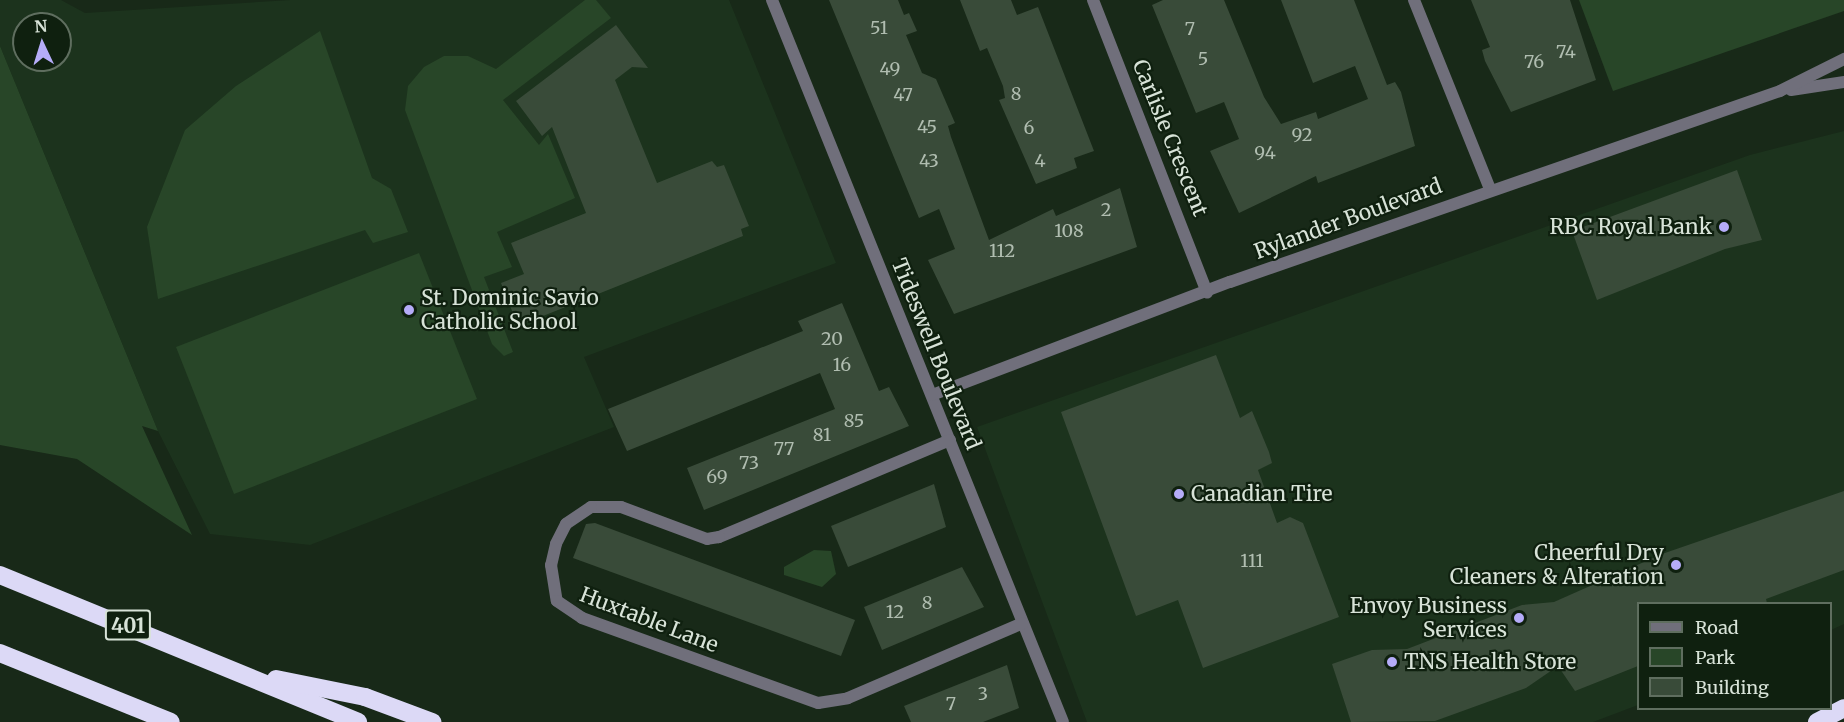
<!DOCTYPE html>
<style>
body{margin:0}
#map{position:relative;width:1844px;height:722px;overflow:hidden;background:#182918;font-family:Merriweather,serif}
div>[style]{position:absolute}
.built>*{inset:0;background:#1c331d}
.green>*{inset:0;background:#284628}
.building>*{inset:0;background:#394b39}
.minor>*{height:12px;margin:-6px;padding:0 6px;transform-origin:6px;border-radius:6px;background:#706f7b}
.tertiary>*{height:12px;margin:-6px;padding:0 6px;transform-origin:6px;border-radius:6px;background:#706f7b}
.motorway>*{height:18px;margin:-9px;padding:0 9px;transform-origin:9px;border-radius:9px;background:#dcd9f6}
.dots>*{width:16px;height:16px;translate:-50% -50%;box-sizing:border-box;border:3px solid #0f200f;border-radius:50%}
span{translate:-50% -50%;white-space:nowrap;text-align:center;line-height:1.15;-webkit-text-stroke:4.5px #0f200f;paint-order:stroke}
.number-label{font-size:18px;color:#b0bdb0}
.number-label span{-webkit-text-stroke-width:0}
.shield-label span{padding:2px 4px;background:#0f200f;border:2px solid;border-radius:4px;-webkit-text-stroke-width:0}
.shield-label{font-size:20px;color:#d8e3d8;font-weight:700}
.street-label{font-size:21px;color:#d8e3d8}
.poi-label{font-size:21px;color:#d8e3d8}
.right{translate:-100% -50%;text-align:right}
.left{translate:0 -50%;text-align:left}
.legend{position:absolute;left:1637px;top:602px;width:195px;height:108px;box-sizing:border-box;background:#0f200f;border:2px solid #5f6e5f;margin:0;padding:8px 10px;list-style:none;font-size:18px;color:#d8e3d8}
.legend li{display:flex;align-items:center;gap:12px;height:30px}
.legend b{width:30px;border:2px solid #5f6e5f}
.north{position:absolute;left:12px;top:12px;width:60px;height:60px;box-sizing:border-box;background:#0f200f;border:2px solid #5f6e5f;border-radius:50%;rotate:356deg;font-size:16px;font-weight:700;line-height:24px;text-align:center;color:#d8e3d8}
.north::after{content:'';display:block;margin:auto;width:21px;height:27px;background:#b5acf8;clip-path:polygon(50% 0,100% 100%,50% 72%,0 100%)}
</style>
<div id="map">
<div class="built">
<div style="clip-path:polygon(evenodd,0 0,61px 0,85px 13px,291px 0,729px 0,836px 263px,584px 357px,614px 427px,310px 545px,210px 534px,158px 431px,0 46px,0 0,24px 24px,60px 24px,60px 60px,24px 60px,24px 24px)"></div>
<div style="clip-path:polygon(1844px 131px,1844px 624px,1831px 630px,1830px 604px,1638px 604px,1638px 705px,1593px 722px,1087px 722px,977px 427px,1750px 155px)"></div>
</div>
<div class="green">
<div style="clip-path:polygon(585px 0,596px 0,611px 18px,503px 100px,539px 145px,548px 134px,575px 198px,497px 232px,512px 267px,484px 277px,513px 352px,504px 356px,492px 344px,405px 110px,408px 86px,424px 67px,444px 56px,468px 56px,496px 69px)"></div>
<div style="clip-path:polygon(1579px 0,1844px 0,1844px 11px,1613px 91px)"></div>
<div style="clip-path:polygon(320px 31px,372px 178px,391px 189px,408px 232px,373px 243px,365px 230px,158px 299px,147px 227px,185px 130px,236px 86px)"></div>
<div style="clip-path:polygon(0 46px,158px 431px,142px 426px,192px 535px,77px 459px,0 445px)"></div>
<div style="clip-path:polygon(419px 253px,477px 399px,234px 494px,176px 347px)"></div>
<div style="clip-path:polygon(814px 550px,831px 551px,836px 574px,822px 587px,784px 575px,784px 567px)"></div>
</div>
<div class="building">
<div style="clip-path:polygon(829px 0,898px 0,904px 15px,909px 13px,917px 31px,906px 35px,922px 73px,936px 79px,955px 123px,948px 126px,951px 137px,989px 240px,1053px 209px,1056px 216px,1120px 188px,1137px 247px,954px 314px,928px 260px,955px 249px,939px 209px,919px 218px)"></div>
<div style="clip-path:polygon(960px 0,1011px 0,1017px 15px,1038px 7px,1094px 151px,1074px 158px,1077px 168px,1036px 184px,999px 100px,1005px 98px,1003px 86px,987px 48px,980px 51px)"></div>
<div style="clip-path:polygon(1163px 0,1224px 0,1264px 97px,1281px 124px,1316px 112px,1318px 119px,1368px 99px,1355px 66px,1313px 83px,1281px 0,1354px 0,1387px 85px,1395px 82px,1401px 92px,1415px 146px,1318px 183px,1316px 176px,1239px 213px,1210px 151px,1239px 139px,1224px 102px,1196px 113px,1152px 5px)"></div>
<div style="clip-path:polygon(1471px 0,1570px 0,1596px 80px,1511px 112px,1485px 61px,1482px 50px,1490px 47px)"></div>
<div style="clip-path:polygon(616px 25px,648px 68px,632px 67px,615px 80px,657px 183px,712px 161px,717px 167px,724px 165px,749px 226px,741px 229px,743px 236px,518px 326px,501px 283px,524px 274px,511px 243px,586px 213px,552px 127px,542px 136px,516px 101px)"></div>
<div style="clip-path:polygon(1737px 170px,1762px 240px,1725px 249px,1597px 300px,1572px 231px)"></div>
<div style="clip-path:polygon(842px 303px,879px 391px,889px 387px,909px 426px,704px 510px,687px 468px,835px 409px,820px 373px,627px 451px,608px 409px,803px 331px,798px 321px)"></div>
<div style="clip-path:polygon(1216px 355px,1240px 418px,1252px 411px,1269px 452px,1272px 463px,1258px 470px,1277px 523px,1290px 517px,1303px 523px,1339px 617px,1203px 668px,1178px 600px,1136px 616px,1061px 412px)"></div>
<div style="clip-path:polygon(934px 484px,946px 527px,848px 567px,831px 526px)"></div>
<div style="clip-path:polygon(1844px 491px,1844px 570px,1766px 599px,1767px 603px,1638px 603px,1638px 666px,1575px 691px,1558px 666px,1526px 688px,1435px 721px,1351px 722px,1332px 664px,1372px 650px,1407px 649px,1522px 605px,1554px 602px,1662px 554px)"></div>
<div style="clip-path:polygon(595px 523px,855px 620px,841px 656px,573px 558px,586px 524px)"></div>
<div style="clip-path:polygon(962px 567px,984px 607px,882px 650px,864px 607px)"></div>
<div style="clip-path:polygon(1007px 665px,1019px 708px,983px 722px,911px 722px,904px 706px)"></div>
</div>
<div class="minor">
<div style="left:772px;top:0;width:778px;rotate:68.05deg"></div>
<div style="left:1093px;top:0;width:314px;rotate:68.7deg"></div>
<div style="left:1414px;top:0;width:204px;rotate:68.1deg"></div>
<div style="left:950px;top:440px;width:251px;rotate:157.2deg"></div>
<div style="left:719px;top:537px;width:12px;rotate:171deg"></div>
<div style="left:707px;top:539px;width:92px;rotate:-159.6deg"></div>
<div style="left:621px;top:507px;width:30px;rotate:180deg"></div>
<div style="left:591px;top:507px;width:30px;rotate:146deg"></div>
<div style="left:566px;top:524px;width:22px;rotate:117deg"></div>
<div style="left:556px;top:544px;width:22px;rotate:103deg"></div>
<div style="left:551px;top:565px;width:36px;rotate:81deg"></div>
<div style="left:557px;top:601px;width:30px;rotate:34deg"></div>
<div style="left:582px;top:618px;width:251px;rotate:19.8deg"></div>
<div style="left:818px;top:703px;width:30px;rotate:-9deg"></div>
<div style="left:848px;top:698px;width:190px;rotate:-23.2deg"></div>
</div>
<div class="tertiary">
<div style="left:1791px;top:90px;width:54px;rotate:-8.6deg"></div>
<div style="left:932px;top:395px;width:319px;rotate:-20.8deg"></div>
<div style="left:1230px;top:282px;width:582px;rotate:-19.15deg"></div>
<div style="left:1780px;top:91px;width:72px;rotate:-26.6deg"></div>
</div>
<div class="motorway">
<div style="left:0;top:575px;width:387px;rotate:22.3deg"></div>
<div style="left:0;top:653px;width:184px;rotate:22deg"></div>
<div style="left:276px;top:679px;width:91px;rotate:11.4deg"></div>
<div style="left:365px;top:697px;width:72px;rotate:20.5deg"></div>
<div style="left:1817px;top:722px;width:30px;rotate:-27deg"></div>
</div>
<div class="dots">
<div style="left:1724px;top:227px;background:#b5acf8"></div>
<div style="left:409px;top:310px;background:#b5acf8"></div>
<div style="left:1179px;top:494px;background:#b5acf8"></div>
<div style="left:1676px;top:565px;background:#b5acf8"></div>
<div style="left:1519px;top:618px;background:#b5acf8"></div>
<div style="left:1392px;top:662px;background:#b5acf8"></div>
</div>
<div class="number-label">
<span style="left:879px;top:28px">51</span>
<span style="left:1190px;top:29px">7</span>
<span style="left:1566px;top:52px">74</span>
<span style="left:1203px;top:59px">5</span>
<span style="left:1534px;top:62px">76</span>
<span style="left:890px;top:69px">49</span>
<span style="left:1016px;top:94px">8</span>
<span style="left:903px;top:95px">47</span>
<span style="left:927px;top:127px">45</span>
<span style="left:1029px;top:128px">6</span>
<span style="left:1302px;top:135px">92</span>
<span style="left:1265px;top:153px">94</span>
<span style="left:929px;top:161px">43</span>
<span style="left:1040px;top:161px">4</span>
<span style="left:1106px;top:210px">2</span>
<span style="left:1069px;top:231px">108</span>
<span style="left:1002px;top:251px">112</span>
<span style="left:832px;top:339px">20</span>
<span style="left:842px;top:365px">16</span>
<span style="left:854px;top:421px">85</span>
<span style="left:822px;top:435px">81</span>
<span style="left:784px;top:449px">77</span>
<span style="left:749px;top:463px">73</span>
<span style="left:717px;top:477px">69</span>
<span style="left:1252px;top:561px">111</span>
<span style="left:927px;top:603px">8</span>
<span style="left:895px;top:612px">12</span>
<span style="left:983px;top:694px">3</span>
<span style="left:951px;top:704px">7</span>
</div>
<div class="shield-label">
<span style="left:128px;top:625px">401</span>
</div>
<div class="street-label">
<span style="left:1170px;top:138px;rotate:68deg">Carlisle Crescent</span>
<span style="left:1348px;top:219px;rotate:-20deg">Rylander Boulevard</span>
<span style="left:936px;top:354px;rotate:68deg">Tideswell Boulevard</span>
<span style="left:649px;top:620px;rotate:21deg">Huxtable Lane</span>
</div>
<div class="poi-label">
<span class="right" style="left:1712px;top:227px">RBC Royal Bank</span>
<span class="left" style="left:421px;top:310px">St. Dominic Savio<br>Catholic School</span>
<span class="left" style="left:1191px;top:494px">Canadian Tire</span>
<span class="right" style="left:1664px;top:565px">Cheerful Dry<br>Cleaners &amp; Alteration</span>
<span class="right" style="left:1507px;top:618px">Envoy Business<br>Services</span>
<span class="left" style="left:1404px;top:662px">TNS Health Store</span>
</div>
<ul class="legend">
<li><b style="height:8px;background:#706f7b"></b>Road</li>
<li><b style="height:16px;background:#284628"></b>Park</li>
<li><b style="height:16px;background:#394b39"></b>Building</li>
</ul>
<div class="north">N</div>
</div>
